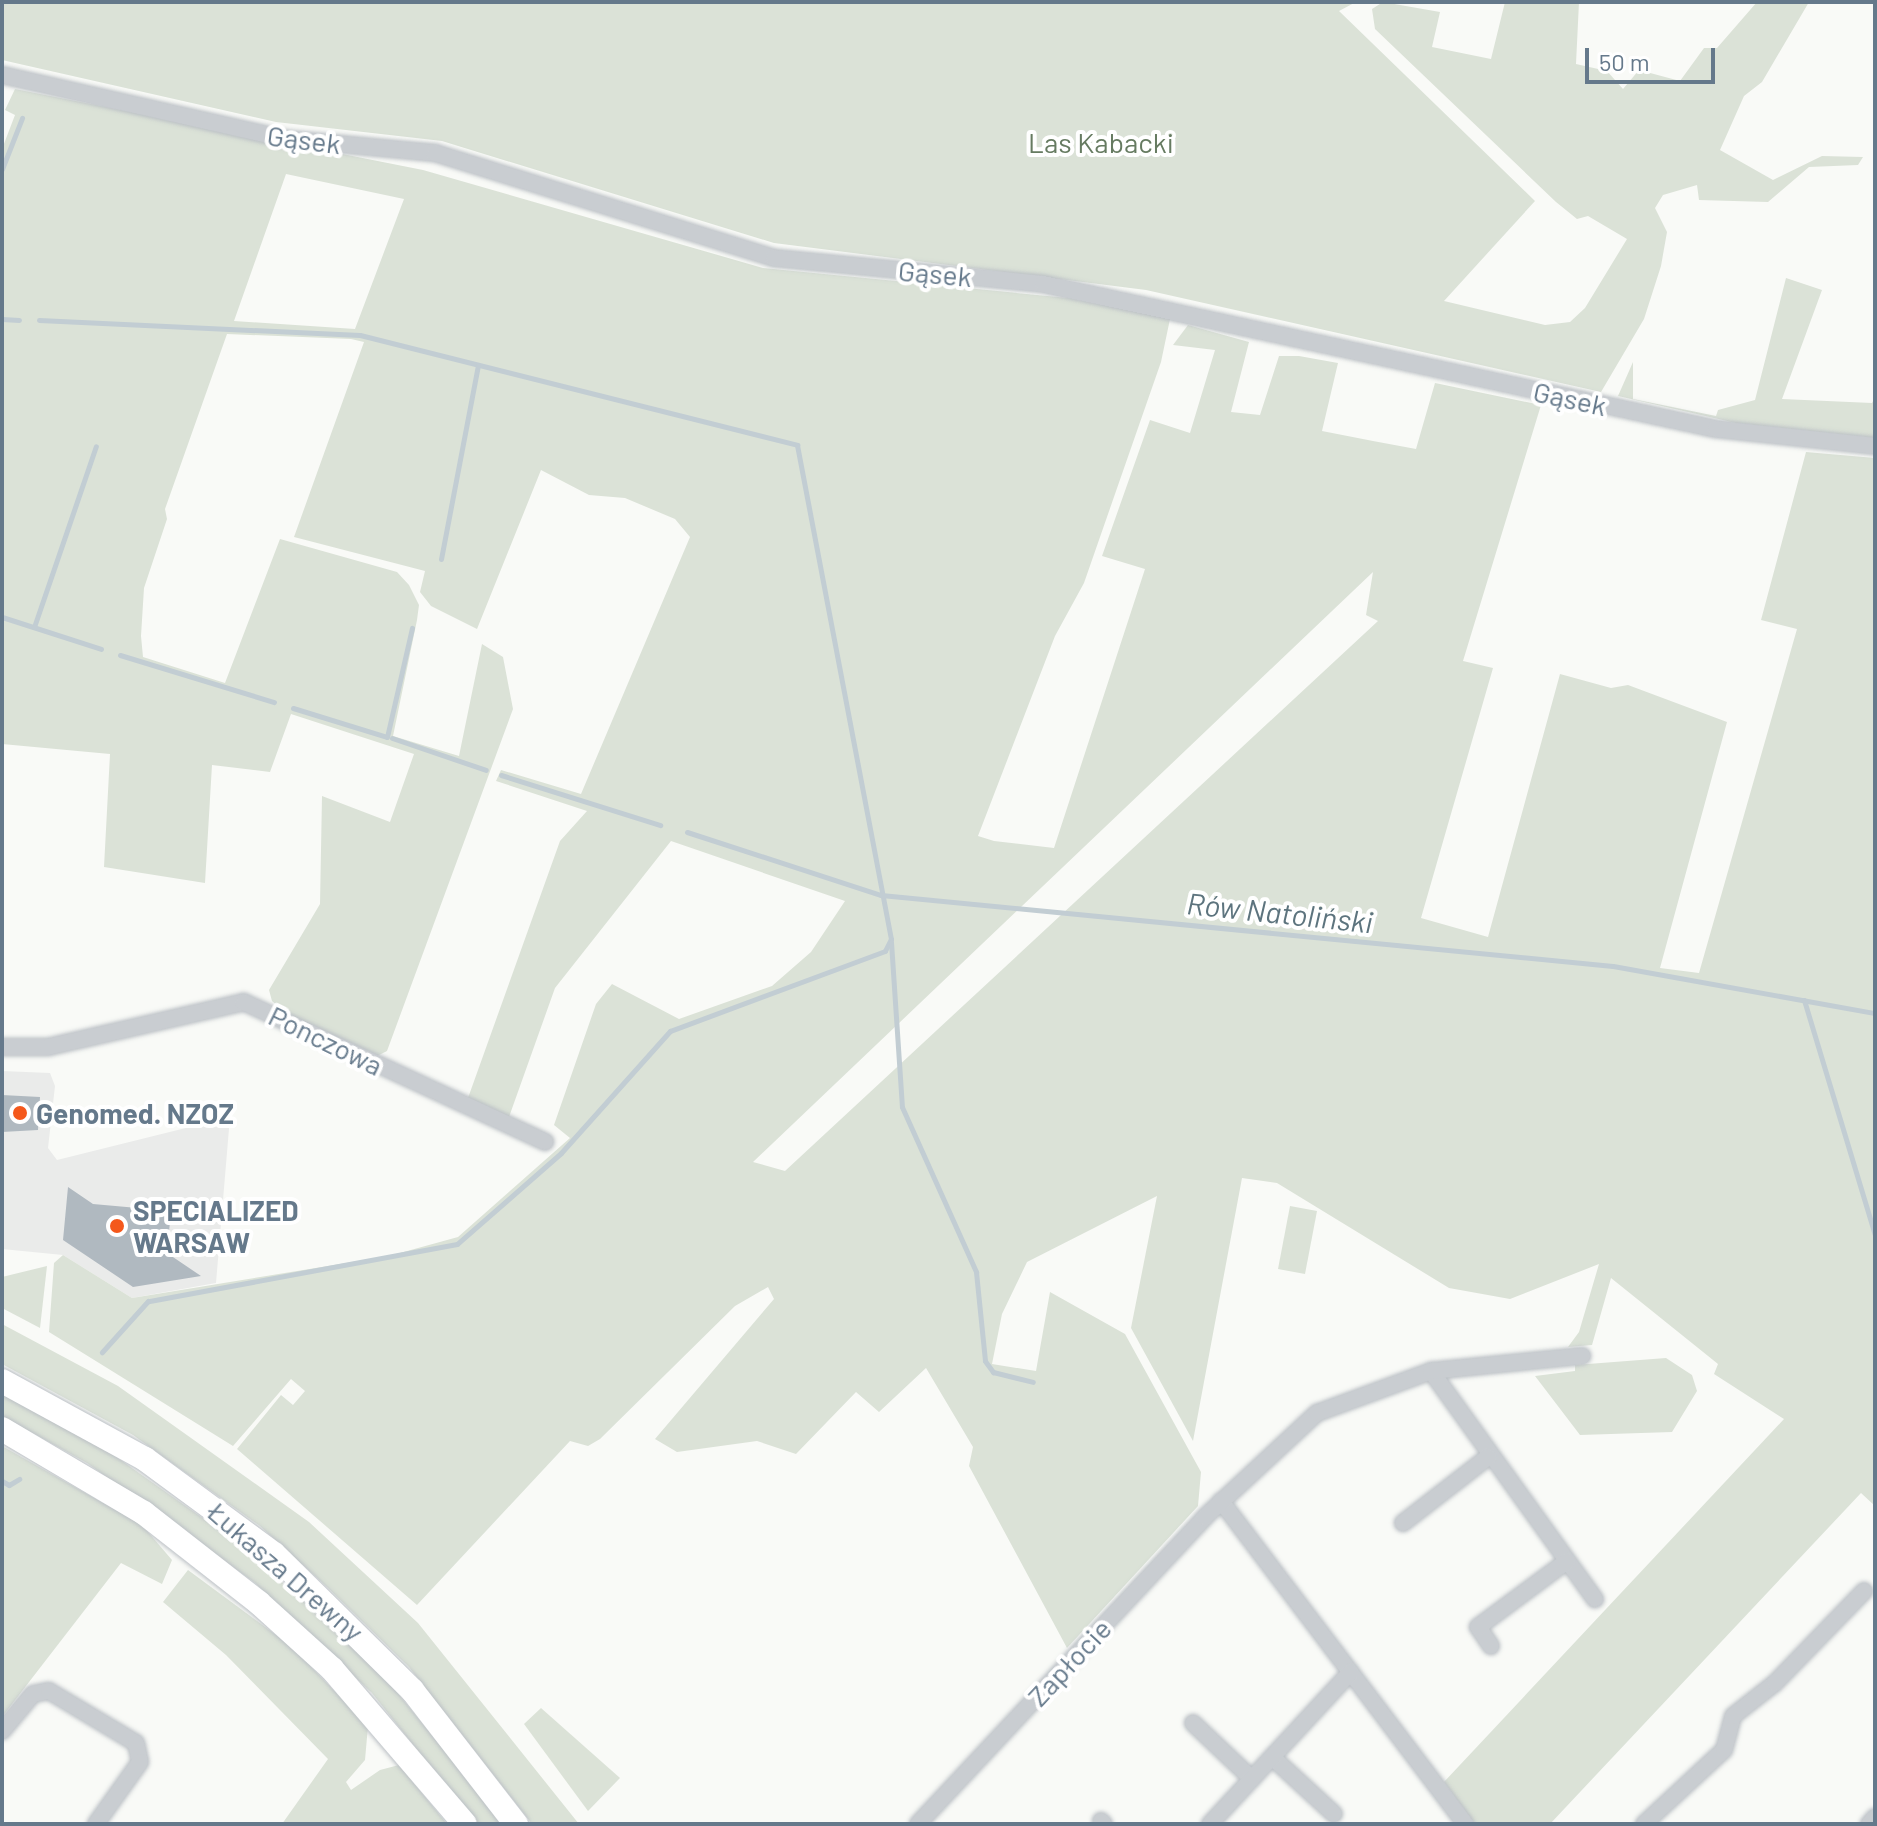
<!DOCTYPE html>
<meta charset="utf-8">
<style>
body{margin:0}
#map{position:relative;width:1877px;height:1826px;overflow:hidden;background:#f9faf7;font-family:Barlow,sans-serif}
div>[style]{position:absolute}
.built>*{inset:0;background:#eaebea}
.green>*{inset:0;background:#dbe2d7}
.stream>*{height:5px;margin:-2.5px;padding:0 2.5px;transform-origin:2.5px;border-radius:2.5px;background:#c2cdd3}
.building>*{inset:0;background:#b0b9c0}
.roads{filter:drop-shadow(0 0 2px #bbc0c5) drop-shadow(0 0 2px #bbc0c5)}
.street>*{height:16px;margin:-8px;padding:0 8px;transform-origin:8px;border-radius:8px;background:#c9cdd1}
.secondary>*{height:24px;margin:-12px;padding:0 12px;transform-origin:12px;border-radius:12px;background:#fff}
.dots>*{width:22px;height:22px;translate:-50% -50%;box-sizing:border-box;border:4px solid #fff;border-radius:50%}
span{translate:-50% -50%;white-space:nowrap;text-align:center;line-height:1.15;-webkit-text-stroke:8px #fff;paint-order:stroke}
.street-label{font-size:28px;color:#65798b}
.park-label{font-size:28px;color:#667b61}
.poi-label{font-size:28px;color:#65798b;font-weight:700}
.left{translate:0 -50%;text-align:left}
.water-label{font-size:30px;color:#5d747e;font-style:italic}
.frame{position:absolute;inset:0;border:4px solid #65798b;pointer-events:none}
.scale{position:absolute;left:1585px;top:48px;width:130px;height:36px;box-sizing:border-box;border:4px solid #65798b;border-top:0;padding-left:10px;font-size:24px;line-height:28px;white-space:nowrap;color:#65798b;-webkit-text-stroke:6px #fff;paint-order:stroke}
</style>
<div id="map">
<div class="built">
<div style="clip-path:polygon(2px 1071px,50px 1073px,55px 1086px,48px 1148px,57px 1160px,230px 1117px,216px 1283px,132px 1298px,63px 1255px,2px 1249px)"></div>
</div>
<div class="green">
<div style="clip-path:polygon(2px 2px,1356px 2px,1339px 11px,1535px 201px,1444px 301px,1545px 325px,1570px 322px,1585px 308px,1627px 239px,1588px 216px,1577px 219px,1556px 202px,1375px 29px,1372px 9px,1383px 2px,1440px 12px,1432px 47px,1491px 59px,1505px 2px,1579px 2px,1576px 64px,1607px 71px,1623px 89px,1639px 70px,1680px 81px,1704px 48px,1717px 48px,1757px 2px,1809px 2px,1762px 82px,1744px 96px,1720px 150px,1773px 180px,1822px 156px,1863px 157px,1858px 165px,1809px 167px,1768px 202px,1699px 200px,1697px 185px,1663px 195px,1655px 208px,1667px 232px,1661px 266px,1644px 319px,1601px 392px,1146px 290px,774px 243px,442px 141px,276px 122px,2px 60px)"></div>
<div style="clip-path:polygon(evenodd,15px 89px,423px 170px,763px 268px,1068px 298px,1170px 319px,1161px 362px,1084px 583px,1055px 636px,978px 836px,994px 841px,1054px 848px,1145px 569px,1102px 556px,1150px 420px,1190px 433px,1215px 350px,1173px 345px,1188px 325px,1249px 342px,1231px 412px,1260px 415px,1279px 356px,1299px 356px,1338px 363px,1322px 431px,1373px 441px,1416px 449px,1435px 383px,1541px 405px,1463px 661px,1493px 668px,1421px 918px,1488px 937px,1560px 674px,1611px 688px,1628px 685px,1727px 722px,1660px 968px,1699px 973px,1797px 629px,1761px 620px,1806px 452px,1875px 458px,1875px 1506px,1861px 1493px,1550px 1824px,1475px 1824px,1444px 1782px,1784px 1419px,1714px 1374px,1718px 1364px,1611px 1278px,1592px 1345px,1568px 1347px,1579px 1332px,1599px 1264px,1510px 1299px,1449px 1288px,1277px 1183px,1242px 1178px,1193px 1441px,1131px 1328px,1157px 1196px,1027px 1262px,1002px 1314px,992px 1364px,1036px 1371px,1050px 1292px,1125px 1334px,1201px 1472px,1198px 1506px,1067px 1648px,969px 1466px,973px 1447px,926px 1368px,879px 1412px,856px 1392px,796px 1454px,757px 1441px,677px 1452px,655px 1439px,774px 1299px,768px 1287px,735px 1306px,600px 1439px,588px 1446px,570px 1441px,417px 1605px,237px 1449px,281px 1395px,293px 1405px,305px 1391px,291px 1379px,233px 1446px,49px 1332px,54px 1263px,63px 1255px,132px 1298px,389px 1256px,458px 1237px,570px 1138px,554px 1125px,596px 1004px,612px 984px,679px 1019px,772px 986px,811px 952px,845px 901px,671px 841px,555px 988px,509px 1117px,468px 1098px,560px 841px,587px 811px,496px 781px,501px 770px,581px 794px,690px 537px,675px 519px,625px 498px,589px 495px,541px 470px,477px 629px,431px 606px,420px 592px,425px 571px,294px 537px,364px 342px,351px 339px,227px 334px,165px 509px,167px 519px,144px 588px,141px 636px,143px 657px,225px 683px,280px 539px,397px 572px,409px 585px,419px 605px,417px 620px,393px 736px,459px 756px,482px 644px,503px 657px,513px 709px,387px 1051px,377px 1056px,289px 1015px,272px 1001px,269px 990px,320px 904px,322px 796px,390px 822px,414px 754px,291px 714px,270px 772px,212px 765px,205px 883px,104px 867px,110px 754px,2px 744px,2px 149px,15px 115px,5px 110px,15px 89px,286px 174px,404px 199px,355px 329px,234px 321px,286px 174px,15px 89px,1373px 572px,1366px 615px,1378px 621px,785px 1171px,753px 1162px,1373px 572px)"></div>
<div style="clip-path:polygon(1786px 278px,1822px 290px,1782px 399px,1872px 403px,1875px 397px,1875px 438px,1736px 423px,1618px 396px,1633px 362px,1633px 399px,1716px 416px,1718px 410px,1755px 400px)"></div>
<div style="clip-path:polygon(1290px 1206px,1317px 1211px,1305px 1274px,1278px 1269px)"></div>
<div style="clip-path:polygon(47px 1266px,40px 1328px,2px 1308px,2px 1277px)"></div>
<div style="clip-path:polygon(2px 1324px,118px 1386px,309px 1522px,418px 1623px,579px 1824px,532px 1824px,409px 1667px,326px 1586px,260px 1526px,133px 1435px,2px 1364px)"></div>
<div style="clip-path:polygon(1666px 1358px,1692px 1375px,1697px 1391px,1672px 1432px,1580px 1435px,1535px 1376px,1575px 1371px,1575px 1365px)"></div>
<div style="clip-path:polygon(2px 1394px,115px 1456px,242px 1546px,378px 1669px,504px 1824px,476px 1824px,372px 1693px,254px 1582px,87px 1463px,2px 1416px)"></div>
<div style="clip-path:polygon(2px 1446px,142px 1525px,172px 1560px,162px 1584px,121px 1563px,2px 1717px)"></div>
<div style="clip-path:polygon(188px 1570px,292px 1647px,368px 1726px,365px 1760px,346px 1782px,351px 1790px,380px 1770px,399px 1765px,447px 1824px,282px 1824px,328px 1759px,226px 1655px,163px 1602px)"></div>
<div style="clip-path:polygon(541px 1708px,620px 1778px,588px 1811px,524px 1724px)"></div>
</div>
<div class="stream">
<div style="left:2px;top:169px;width:55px;rotate:-68.6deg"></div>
<div style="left:2px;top:319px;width:17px;rotate:3deg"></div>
<div style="left:39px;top:320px;width:321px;rotate:2.7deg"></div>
<div style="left:360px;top:335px;width:451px;rotate:14.1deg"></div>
<div style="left:797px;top:445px;width:503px;rotate:79.23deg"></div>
<div style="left:891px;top:939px;width:13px;rotate:117deg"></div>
<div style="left:885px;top:951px;width:229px;rotate:159.6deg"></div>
<div style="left:670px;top:1031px;width:164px;rotate:131.8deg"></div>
<div style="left:561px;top:1153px;width:138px;rotate:138.8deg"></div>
<div style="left:457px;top:1244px;width:314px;rotate:169.5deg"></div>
<div style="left:148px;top:1301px;width:69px;rotate:132deg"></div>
<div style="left:441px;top:559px;width:197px;rotate:-79.2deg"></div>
<div style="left:2px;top:617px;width:104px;rotate:17.9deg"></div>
<div style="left:34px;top:627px;width:191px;rotate:-71.1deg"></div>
<div style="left:120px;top:655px;width:161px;rotate:17deg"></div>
<div style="left:293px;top:708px;width:98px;rotate:17.1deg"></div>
<div style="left:387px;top:737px;width:112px;rotate:-77.1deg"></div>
<div style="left:392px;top:738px;width:99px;rotate:18.8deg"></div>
<div style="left:501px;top:775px;width:167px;rotate:17.5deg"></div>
<div style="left:687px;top:832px;width:204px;rotate:18deg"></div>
<div style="left:881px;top:895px;width:735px;rotate:5.54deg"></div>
<div style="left:1613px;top:966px;width:266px;rotate:10.2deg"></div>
<div style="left:891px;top:942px;width:165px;rotate:86.2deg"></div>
<div style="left:902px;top:1107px;width:181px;rotate:65.8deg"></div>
<div style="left:976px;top:1272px;width:89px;rotate:84.2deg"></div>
<div style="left:985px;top:1361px;width:14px;rotate:54deg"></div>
<div style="left:993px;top:1372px;width:41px;rotate:14deg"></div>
<div style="left:1804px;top:1000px;width:245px;rotate:73.2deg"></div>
<div style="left:2px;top:1481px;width:8px;rotate:30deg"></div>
<div style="left:9px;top:1485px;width:12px;rotate:-31deg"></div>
</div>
<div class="building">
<div style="clip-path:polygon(2px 1095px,40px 1097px,38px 1130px,2px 1132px)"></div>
<div style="clip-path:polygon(68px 1187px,93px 1204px,171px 1211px,167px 1253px,201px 1276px,133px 1287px,63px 1240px)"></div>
</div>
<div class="roads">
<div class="street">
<div style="left:2px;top:75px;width:290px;rotate:12.7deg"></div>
<div style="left:285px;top:139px;width:151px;rotate:5.3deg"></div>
<div style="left:435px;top:153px;width:355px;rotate:17.2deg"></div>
<div style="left:774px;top:258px;width:270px;rotate:5.5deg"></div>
<div style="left:1043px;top:284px;width:688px;rotate:12.16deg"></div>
<div style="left:1716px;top:429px;width:160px;rotate:6.1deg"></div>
<div style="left:2px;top:1047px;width:46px"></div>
<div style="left:48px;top:1047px;width:201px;rotate:-12.9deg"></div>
<div style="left:244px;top:1002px;width:332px;rotate:24.9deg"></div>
<div style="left:1431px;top:1371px;width:281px;rotate:54.3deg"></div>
<div style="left:1221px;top:1501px;width:405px;rotate:52.9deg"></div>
<div style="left:1403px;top:1523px;width:108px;rotate:-37.8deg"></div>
<div style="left:1491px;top:1646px;width:23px;rotate:-124deg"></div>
<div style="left:1478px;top:1627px;width:111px;rotate:-36.6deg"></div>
<div style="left:1193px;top:1723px;width:81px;rotate:43.5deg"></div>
<div style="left:2px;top:1731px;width:48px;rotate:-50deg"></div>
<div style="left:33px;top:1694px;width:16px;rotate:-11deg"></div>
<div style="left:49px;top:1691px;width:101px;rotate:30.9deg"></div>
<div style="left:136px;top:1743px;width:19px;rotate:78deg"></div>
<div style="left:140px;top:1762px;width:76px;rotate:125.4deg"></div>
<div style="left:1272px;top:1757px;width:84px;rotate:42.6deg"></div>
<div style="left:1101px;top:1821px;width:4px;rotate:45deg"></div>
<div style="left:918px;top:1824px;width:420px;rotate:-46.9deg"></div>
<div style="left:1205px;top:1517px;width:153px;rotate:-42.9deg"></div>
<div style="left:1317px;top:1413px;width:121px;rotate:-20.2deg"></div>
<div style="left:1431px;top:1371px;width:152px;rotate:-5.7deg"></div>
<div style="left:1210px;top:1824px;width:207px;rotate:-47.2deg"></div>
<div style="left:1644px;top:1824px;width:109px;rotate:-42.8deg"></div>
<div style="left:1724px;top:1750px;width:35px;rotate:-75deg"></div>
<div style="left:1733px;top:1716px;width:53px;rotate:-38.2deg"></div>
<div style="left:1775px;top:1683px;width:128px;rotate:-45.9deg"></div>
<div style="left:1869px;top:1824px;width:9px;rotate:-49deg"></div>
</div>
<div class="secondary">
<div style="left:2px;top:1381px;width:163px;rotate:28.6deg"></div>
<div style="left:145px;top:1459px;width:160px;rotate:36.4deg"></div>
<div style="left:274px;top:1554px;width:194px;rotate:44.6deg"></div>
<div style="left:412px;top:1690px;width:170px;rotate:52.2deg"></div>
<div style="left:2px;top:1429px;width:165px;rotate:30.6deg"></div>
<div style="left:144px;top:1513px;width:146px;rotate:38deg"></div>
<div style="left:259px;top:1603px;width:98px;rotate:42.1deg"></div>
<div style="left:332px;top:1669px;width:204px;rotate:49.4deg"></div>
</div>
</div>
<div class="dots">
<div style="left:20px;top:1113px;background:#f4581c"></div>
<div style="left:117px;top:1226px;background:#f4581c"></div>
</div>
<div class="street-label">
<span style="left:304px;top:139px;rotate:7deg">Gąsek</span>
<span style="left:935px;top:273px;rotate:5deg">Gąsek</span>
<span style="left:1570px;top:398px;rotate:12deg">Gąsek</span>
<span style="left:326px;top:1040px;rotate:26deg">Ponczowa</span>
<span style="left:286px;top:1571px;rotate:41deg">Łukasza Drewny</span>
<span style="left:1069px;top:1662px;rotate:-47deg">Zapłocie</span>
</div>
<div class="park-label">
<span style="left:1101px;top:142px">Las Kabacki</span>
</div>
<div class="poi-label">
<span class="left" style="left:36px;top:1113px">Genomed. NZOZ</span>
<span class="left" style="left:133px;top:1226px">SPECIALIZED<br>WARSAW</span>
</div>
<div class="water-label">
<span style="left:1280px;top:912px;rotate:6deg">Rów Natoliński</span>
</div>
<div class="frame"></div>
<div class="scale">50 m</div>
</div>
